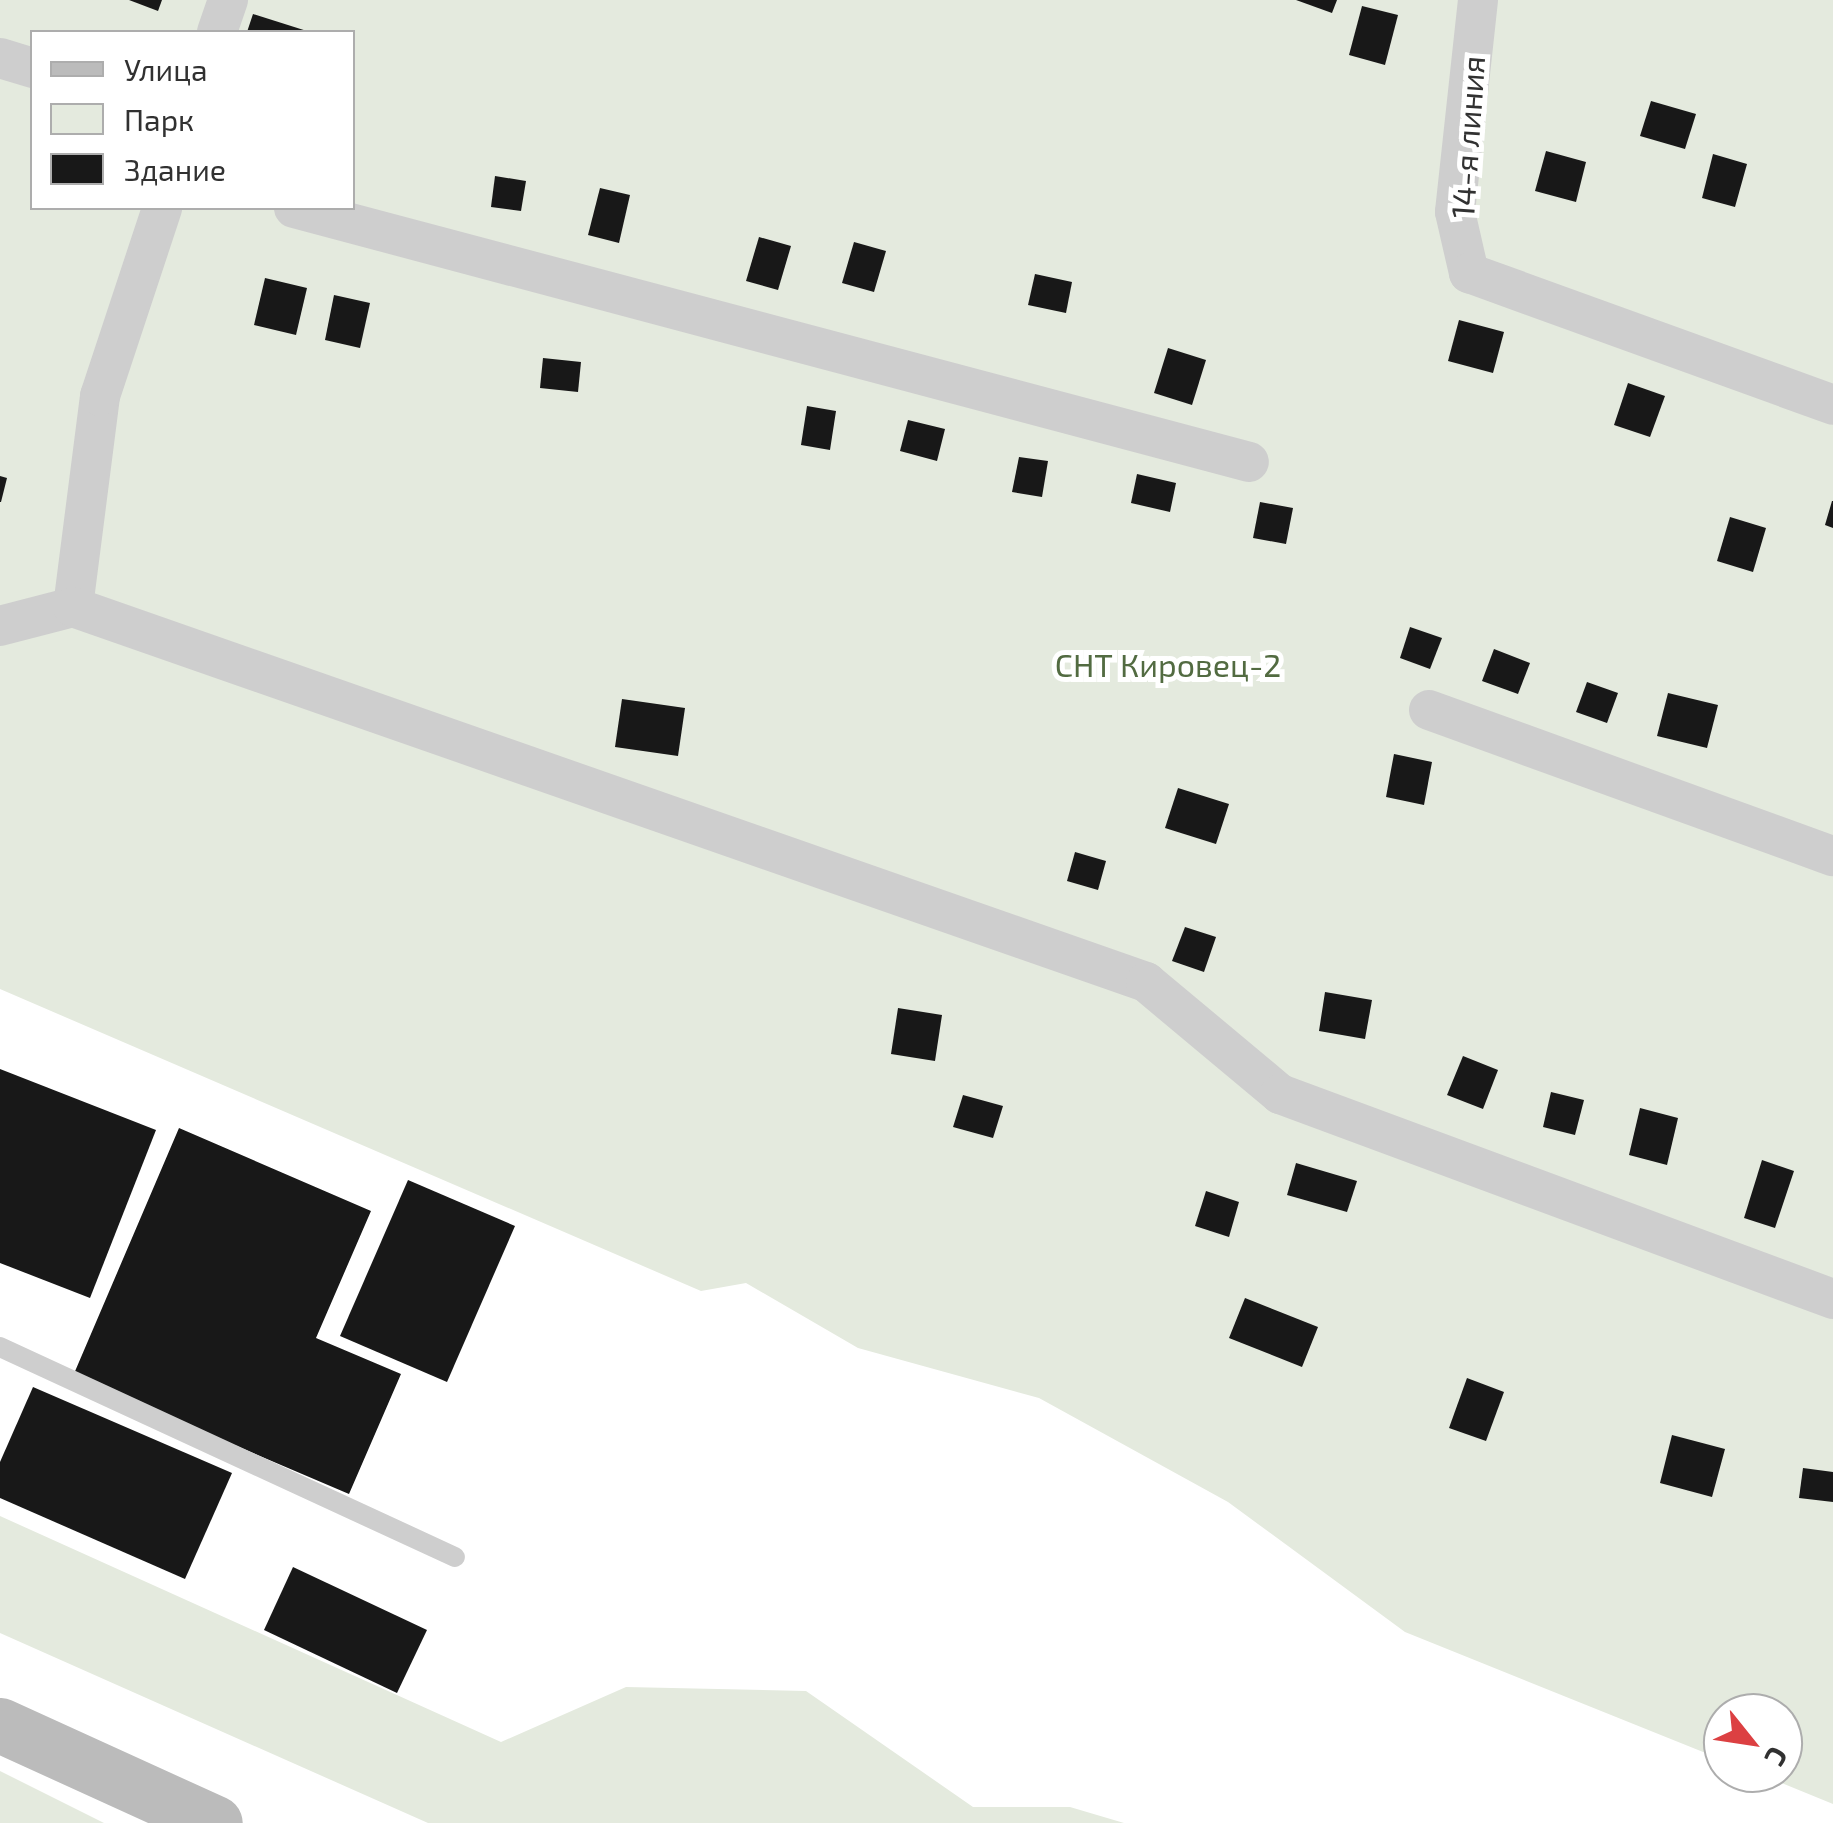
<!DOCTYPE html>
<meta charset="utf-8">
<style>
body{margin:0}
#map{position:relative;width:1833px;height:1823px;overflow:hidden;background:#fff;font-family:"Exo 2",sans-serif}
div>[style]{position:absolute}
.green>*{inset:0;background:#e4eade}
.building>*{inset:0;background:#181818}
.service>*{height:20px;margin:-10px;padding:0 10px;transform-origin:10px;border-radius:10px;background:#cecece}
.minor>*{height:40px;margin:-20px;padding:0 20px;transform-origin:20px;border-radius:20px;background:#cecece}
.secondary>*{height:55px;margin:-27.5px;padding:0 27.5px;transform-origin:27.5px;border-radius:27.5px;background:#bbb}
span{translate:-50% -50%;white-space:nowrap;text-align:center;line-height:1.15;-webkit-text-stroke:10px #fff;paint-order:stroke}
.street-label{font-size:32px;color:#313131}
.park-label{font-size:32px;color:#526b41}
.legend{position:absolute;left:30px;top:30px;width:325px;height:180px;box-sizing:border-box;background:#fff;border:2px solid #adadad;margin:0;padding:12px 18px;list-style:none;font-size:30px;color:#313131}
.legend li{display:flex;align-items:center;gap:20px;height:50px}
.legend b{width:50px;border:2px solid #adadad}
.north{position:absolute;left:1703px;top:1693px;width:100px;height:100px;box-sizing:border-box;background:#fff;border:2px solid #adadad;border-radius:50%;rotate:120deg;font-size:28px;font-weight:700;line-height:40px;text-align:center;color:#313131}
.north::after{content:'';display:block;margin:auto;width:35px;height:45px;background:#dc4042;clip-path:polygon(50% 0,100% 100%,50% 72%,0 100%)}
</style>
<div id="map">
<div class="green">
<div style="clip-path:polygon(evenodd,0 0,1833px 0,1833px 1804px,1757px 1773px,1783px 1773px,1783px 1713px,1723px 1713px,1723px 1760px,1405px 1632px,1228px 1502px,1039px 1398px,858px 1348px,746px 1283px,701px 1291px,0 989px,0 0,32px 32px,352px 32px,352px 208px,32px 208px,32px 32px)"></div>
<div style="clip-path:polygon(0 1516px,501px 1742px,626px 1687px,806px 1691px,973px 1807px,1070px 1807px,1124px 1823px,428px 1823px,0 1633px)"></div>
<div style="clip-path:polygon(0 1771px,104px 1823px,0 1823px)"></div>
</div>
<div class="building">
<div style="clip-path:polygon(129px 0,162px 0,158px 11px)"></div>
<div style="clip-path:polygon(1296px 0,1337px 0,1332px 13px)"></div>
<div style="clip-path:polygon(1362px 6px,1398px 15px,1385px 65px,1349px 55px)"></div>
<div style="clip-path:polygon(253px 14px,310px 32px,247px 32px)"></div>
<div style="clip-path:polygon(1651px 101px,1696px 114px,1685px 149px,1640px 136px)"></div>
<div style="clip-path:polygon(1546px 151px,1586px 162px,1576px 202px,1535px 191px)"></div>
<div style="clip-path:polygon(1713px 154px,1747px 164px,1735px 207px,1702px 198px)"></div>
<div style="clip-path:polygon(495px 176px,526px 181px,521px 211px,491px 207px)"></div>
<div style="clip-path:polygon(600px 188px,630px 195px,619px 243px,588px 235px)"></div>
<div style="clip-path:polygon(759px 237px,791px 246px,778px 290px,746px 281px)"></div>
<div style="clip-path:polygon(854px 242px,886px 251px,874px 292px,842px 283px)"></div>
<div style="clip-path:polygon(1035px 274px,1072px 282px,1066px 313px,1028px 305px)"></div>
<div style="clip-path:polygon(265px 278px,307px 288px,296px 335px,254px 325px)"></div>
<div style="clip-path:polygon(334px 295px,370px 303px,360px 348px,325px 340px)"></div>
<div style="clip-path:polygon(1459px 320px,1504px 332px,1493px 373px,1448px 361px)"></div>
<div style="clip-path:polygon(1168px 348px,1206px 360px,1192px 405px,1154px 393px)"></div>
<div style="clip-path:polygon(543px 358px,581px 362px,578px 392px,540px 388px)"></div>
<div style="clip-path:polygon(1628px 383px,1665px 396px,1650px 437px,1614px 425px)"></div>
<div style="clip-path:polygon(807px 406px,836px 411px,830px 450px,801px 445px)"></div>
<div style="clip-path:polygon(908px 420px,945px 429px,937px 461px,900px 451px)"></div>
<div style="clip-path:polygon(1019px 457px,1048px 461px,1042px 497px,1012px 492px)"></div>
<div style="clip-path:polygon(1137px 474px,1176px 483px,1170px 512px,1131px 503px)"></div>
<div style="clip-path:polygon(0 476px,7px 478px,1px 502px,0 502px)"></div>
<div style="clip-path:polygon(1832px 501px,1833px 501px,1833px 528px,1825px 525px)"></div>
<div style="clip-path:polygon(1260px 502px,1293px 508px,1286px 544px,1253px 538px)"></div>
<div style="clip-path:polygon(1730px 517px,1766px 528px,1753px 572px,1717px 561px)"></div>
<div style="clip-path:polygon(1410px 627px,1442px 638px,1430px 669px,1400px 658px)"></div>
<div style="clip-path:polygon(1494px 649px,1530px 663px,1518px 694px,1482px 681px)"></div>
<div style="clip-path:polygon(1587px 682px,1618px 693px,1607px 723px,1576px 712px)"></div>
<div style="clip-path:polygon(1668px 693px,1718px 705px,1707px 748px,1657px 736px)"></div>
<div style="clip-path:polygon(622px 699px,685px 708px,678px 756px,615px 747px)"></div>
<div style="clip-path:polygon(1394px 754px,1432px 762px,1424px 805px,1386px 797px)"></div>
<div style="clip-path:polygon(1178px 788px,1229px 804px,1216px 844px,1165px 828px)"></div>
<div style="clip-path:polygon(1075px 852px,1106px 861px,1098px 890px,1067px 881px)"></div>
<div style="clip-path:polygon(1185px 927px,1216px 937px,1204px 972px,1172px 961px)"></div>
<div style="clip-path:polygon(1325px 992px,1372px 1000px,1365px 1039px,1319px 1031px)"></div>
<div style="clip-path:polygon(898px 1008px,942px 1015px,935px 1061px,891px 1054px)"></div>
<div style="clip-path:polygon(1463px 1056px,1498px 1070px,1483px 1109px,1447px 1095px)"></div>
<div style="clip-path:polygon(0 1069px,156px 1130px,90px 1298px,0 1263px)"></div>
<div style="clip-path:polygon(1551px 1092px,1584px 1100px,1575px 1135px,1543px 1127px)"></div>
<div style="clip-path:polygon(963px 1095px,1003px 1106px,993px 1138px,953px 1127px)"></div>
<div style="clip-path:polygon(1640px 1108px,1678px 1118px,1667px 1165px,1629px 1155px)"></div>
<div style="clip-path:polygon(179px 1128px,371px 1211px,316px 1338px,401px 1374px,349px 1494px,73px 1376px)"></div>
<div style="clip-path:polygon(1762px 1160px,1794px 1171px,1775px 1228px,1744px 1218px)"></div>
<div style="clip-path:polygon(1296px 1163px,1357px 1181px,1347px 1212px,1287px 1195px)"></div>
<div style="clip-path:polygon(408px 1180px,515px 1226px,447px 1382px,340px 1336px)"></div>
<div style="clip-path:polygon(1206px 1191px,1239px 1202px,1229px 1237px,1195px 1226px)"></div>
<div style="clip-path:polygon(1245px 1298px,1318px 1327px,1302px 1367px,1229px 1338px)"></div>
<div style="clip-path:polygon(1467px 1378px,1504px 1392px,1486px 1441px,1449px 1428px)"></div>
<div style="clip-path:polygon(33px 1387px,232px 1473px,185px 1579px,0 1498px,0 1462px)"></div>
<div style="clip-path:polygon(1672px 1435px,1725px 1449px,1712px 1497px,1660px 1483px)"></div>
<div style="clip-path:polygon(1803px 1468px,1833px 1472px,1833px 1502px,1799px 1498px)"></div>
<div style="clip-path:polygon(293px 1567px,427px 1630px,397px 1693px,264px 1630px)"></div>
</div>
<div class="service">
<div style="left:0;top:1347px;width:501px;rotate:24.78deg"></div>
</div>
<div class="minor">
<div style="left:1478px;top:0;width:213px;rotate:96.2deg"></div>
<div style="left:1455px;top:212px;width:63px;rotate:77.1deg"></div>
<div style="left:1469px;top:273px;width:387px;rotate:19.9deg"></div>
<div style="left:217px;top:32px;width:34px;rotate:-71deg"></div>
<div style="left:0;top:58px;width:34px;rotate:17deg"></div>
<div style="left:294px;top:208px;width:988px;rotate:14.89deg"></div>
<div style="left:73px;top:607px;width:213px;rotate:-82.7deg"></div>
<div style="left:100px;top:396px;width:198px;rotate:-71.7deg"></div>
<div style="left:0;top:626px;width:75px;rotate:-14.6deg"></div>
<div style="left:73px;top:607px;width:1137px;rotate:19.26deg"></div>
<div style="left:1146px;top:982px;width:175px;rotate:39.9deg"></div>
<div style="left:1280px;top:1094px;width:590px;rotate:20.34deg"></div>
<div style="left:1429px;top:710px;width:430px;rotate:19.9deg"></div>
</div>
<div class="secondary">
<div style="left:0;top:1725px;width:236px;rotate:24.5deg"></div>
</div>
<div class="street-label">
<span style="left:1467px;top:137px;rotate:-86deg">14-я линия</span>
</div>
<div class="park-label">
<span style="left:1168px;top:664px">СНТ Кировец-2</span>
</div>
<ul class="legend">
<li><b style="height:12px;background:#bbb"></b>Улица</li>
<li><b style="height:28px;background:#e4eade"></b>Парк</li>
<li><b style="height:28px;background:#181818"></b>Здание</li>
</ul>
<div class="north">С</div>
</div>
